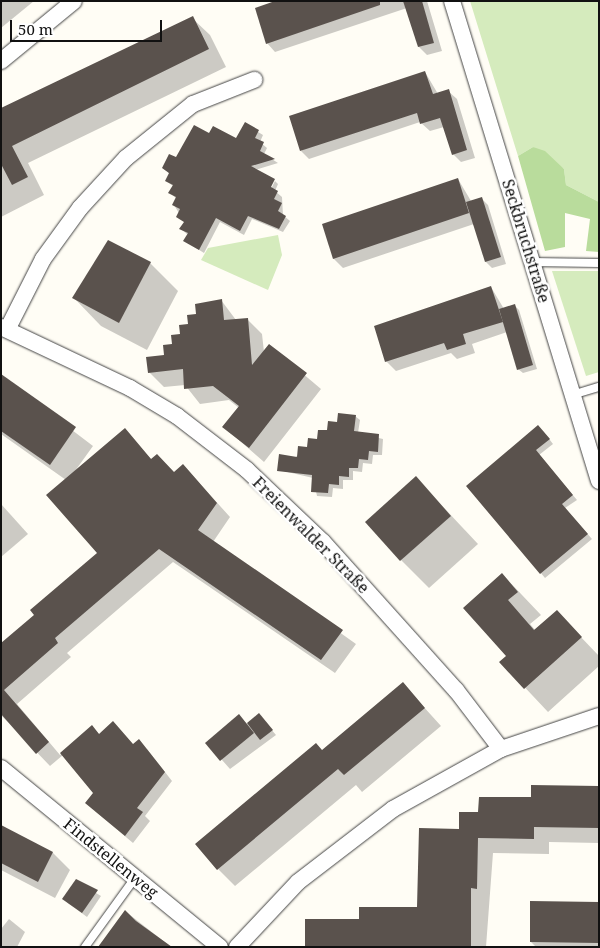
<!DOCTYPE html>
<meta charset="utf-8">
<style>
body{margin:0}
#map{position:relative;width:600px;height:948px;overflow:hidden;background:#fffdf5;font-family:"Noto Serif",serif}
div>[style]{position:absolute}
.green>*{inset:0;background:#d5ebbd}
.forest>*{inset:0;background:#b9dc9c}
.shadow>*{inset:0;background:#0003}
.building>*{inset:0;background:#5a524d}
.roads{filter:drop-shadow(0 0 1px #444) drop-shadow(0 0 1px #444)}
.lane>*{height:8px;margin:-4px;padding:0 4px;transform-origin:4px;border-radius:4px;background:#fff}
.street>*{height:16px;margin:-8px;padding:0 8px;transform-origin:8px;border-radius:8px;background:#fff}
span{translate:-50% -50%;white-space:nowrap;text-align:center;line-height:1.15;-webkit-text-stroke:5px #fff;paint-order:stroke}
.street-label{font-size:16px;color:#111}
.frame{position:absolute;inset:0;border:2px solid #111;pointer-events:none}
.scale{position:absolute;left:10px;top:20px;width:152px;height:22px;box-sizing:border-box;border:2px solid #111;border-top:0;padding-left:6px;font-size:15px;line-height:18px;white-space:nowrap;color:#111;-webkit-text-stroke:4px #fff;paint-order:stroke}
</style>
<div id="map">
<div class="green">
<div style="clip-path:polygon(470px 1px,599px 1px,599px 202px,566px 185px,564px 169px,533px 147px,518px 156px)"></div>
<div style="clip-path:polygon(278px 235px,282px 255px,268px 290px,201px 260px,208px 248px)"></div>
<div style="clip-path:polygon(552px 271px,599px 271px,599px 372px,586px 376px)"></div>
</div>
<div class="forest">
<div style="clip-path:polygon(533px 147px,545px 151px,564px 169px,566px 185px,599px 202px,599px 252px,586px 251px,590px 219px,565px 213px,565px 247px,545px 251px,518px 156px)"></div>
</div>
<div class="shadow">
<div style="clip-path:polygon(1px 1px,34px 1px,1px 28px)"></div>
<div style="clip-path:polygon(280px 1px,427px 1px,442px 51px,427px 55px,419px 47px,407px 8px,275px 52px,267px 43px)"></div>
<div style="clip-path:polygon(192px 18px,210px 35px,226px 67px,28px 163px,44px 195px,1px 217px,1px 125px)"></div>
<div style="clip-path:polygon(425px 72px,438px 94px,448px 91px,457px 99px,475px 158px,461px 162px,453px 154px,444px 127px,430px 131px,420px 122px,309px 159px,301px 151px)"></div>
<div style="clip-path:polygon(245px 124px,263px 135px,260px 142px,267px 148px,264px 154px,278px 163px,255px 170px,269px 193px,275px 181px,278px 184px,275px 191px,282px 197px,283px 215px,290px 221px,283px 232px,252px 219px,244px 235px,220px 222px,204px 253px,185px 241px,188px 235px,181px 229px,185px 223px,174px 205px,177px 199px,170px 193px,173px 186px,166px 181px,170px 174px,163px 168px,209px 135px,236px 140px)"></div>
<div style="clip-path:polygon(458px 179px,471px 201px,481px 198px,488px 205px,506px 264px,492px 268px,486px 262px,474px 224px,343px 268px,334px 259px,323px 225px)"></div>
<div style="clip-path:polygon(150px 263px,178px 291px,147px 350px,101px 326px,74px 298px)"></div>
<div style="clip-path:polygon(491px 287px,504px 309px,515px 306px,519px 310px,537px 369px,523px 373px,518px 369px,507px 332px,472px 344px,475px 353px,457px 359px,451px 353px,396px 371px,386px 361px)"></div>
<div style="clip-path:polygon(221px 300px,236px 320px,247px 319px,262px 334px,264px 352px,269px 345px,321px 389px,264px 462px,224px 427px,239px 408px,229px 400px,200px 404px,185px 385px,164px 387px,149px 372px,198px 315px)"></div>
<div style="clip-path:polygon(1px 376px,93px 446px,75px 471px,124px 430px,152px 460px,174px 473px,183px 465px,230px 517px,213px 542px,356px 644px,335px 673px,173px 562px,67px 653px,71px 657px,17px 704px,60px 755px,92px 727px,100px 735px,147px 749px,172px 781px,145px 816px,150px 821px,133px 843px,95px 811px,95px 793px,63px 755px,50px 766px,1px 715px,1px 647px,99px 553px,66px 480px,1px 434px)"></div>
<div style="clip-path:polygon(355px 416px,360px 420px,358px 433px,383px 439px,382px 455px,373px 455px,372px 464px,363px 463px,362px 472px,353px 471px,353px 480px,343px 480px,343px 489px,333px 488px,332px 497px,317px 496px,313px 478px,279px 470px,338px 424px)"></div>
<div style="clip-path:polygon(543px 431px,553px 444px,539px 455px,577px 500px,565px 508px,592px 539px,545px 578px,468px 486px)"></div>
<div style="clip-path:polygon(416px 478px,478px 544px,429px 588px,401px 560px)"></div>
<div style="clip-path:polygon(1px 504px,28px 534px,1px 557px)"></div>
<div style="clip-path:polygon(502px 574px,541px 615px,530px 624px,536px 631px,557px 612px,599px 656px,599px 666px,548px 712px,501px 662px,508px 656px)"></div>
<div style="clip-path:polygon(403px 684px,441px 726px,362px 792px,356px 785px,235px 886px,218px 869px,322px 751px)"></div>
<div style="clip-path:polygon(259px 715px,276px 735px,230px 769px,207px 743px,239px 716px,247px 724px)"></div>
<div style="clip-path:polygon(599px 787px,599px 843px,549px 842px,549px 854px,493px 853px,486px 947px,307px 947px,360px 920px,418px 909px,460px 830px,479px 813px)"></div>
<div style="clip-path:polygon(1px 827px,53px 853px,70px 870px,55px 898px,1px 870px)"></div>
<div style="clip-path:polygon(76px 881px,101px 896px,87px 917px,68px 903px)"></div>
<div style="clip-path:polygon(599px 903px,599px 947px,536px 947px,531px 942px)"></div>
<div style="clip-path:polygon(125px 911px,171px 947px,100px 947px)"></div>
<div style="clip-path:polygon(9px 919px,25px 932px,17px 947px,1px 947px,1px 929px)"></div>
</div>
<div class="building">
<div style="clip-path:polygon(275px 1px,380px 1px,380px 5px,266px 44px,255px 8px)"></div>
<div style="clip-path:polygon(403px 1px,422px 1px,434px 43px,418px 47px)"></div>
<div style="clip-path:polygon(193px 16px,209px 49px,12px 146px,28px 177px,12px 185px,1px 164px,1px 108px)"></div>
<div style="clip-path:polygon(425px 71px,433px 94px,449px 89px,467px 150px,452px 155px,440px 118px,420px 124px,417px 113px,300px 151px,289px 116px)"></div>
<div style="clip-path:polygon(245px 122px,259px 130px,255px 138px,264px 142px,260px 151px,275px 159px,251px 166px,275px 179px,271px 187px,278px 191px,274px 199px,282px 203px,278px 211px,286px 216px,279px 229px,248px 216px,240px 231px,216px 218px,199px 250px,183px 241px,188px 233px,179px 229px,184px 222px,176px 217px,180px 209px,172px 205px,176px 197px,168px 193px,173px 185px,165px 181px,169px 173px,162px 168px,169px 154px,176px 157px,194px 125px,209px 133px,213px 126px,236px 138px)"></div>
<div style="clip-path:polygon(458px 178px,469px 213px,333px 259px,322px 224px)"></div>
<div style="clip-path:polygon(482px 197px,501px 257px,485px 262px,466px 202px)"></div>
<div style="clip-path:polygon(108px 240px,151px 262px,119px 323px,72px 298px)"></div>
<div style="clip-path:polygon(491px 286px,503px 322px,463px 334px,466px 344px,447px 350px,444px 343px,385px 362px,374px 326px)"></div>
<div style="clip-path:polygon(222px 299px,224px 320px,248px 318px,252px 365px,269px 344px,307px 373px,249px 448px,222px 427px,239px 406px,213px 386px,184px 389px,183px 369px,148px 373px,146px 357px,164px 355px,163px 345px,172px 344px,171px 335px,180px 334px,179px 325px,188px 324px,187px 315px,196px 314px,195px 304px)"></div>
<div style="clip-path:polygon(515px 304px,533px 365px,517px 370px,499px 309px)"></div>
<div style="clip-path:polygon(1px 374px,76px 427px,50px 465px,1px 431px)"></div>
<div style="clip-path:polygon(338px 413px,356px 415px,354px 431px,379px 434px,378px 452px,369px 451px,368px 460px,359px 459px,358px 468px,349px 468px,349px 477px,339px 476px,339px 485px,329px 484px,328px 493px,311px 492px,312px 475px,277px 471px,279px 454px,297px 457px,298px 446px,307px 447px,308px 438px,317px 439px,318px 430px,327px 430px,328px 421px,337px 422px)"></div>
<div style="clip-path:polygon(538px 425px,550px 439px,536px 450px,573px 495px,562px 504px,588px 534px,540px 574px,466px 486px)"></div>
<div style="clip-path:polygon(125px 428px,151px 459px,157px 454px,174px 472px,183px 464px,217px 503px,198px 530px,343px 630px,321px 660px,159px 549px,55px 638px,58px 643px,4px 690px,49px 742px,36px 754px,1px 714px,1px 643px,34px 615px,30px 610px,97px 553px,46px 495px)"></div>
<div style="clip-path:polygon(416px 476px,451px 516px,400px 561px,365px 522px)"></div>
<div style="clip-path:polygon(502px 573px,518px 592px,508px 600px,534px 630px,557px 610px,582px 637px,524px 689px,499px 662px,506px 656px,463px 608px)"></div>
<div style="clip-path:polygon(403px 682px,425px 708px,344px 775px,338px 769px,217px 870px,195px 844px,316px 743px,322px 750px)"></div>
<div style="clip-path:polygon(259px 713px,273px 730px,260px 740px,247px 723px)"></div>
<div style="clip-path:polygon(239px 714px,254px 733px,220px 761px,205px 743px)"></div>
<div style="clip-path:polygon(113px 721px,133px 744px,139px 739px,165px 772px,137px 808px,143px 812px,125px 836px,85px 803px,93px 793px,60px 753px,92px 725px,99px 734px)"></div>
<div style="clip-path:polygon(531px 785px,599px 786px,599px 828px,534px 827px,534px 839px,478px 838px,477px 889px,471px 888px,471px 947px,305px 947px,305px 919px,359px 919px,359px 907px,417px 907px,419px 828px,459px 829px,459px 812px,478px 812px,479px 797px,531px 797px)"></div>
<div style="clip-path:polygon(1px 825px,53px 852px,38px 882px,1px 863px)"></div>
<div style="clip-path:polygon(76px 879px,98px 890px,82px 913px,62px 899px)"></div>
<div style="clip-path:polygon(530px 901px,599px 902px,599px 943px,530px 942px)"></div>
<div style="clip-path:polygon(125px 910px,136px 921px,172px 947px,98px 947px)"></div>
</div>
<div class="roads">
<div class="lane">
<div style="left:532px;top:262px;width:67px;rotate:0.9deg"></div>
<div style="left:572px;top:395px;width:28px;rotate:-17deg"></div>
<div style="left:85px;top:947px;width:85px;rotate:-54.1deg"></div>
</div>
<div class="street">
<div style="left:452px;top:1px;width:502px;rotate:72.97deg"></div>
<div style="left:1px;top:61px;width:94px;rotate:-39.4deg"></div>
<div style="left:1px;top:327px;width:143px;rotate:25.3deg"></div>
<div style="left:130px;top:388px;width:55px;rotate:30.8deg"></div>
<div style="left:177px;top:416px;width:88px;rotate:37.6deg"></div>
<div style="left:247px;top:470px;width:105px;rotate:43.5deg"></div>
<div style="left:323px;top:542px;width:199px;rotate:48.1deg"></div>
<div style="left:456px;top:690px;width:74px;rotate:52.7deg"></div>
<div style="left:8px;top:328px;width:77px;rotate:-63.1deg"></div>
<div style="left:43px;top:259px;width:63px;rotate:-54deg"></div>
<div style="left:80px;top:208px;width:68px;rotate:-47.4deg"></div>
<div style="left:126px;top:158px;width:86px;rotate:-38.9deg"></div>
<div style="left:193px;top:104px;width:66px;rotate:-21.5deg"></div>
<div style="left:1px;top:768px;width:283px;rotate:39.3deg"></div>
<div style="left:237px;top:947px;width:89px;rotate:-46.8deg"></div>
<div style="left:298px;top:882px;width:120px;rotate:-37.5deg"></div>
<div style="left:393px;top:809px;width:124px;rotate:-29.1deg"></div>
<div style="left:501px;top:749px;width:103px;rotate:-18.6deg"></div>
</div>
</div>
<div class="street-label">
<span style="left:526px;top:241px;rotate:73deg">Seckbruchstraße</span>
<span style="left:311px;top:535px;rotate:45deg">Freienwalder Straße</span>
<span style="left:111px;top:858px;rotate:39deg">Findstellenweg</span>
</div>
<div class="frame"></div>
<div class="scale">50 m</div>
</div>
